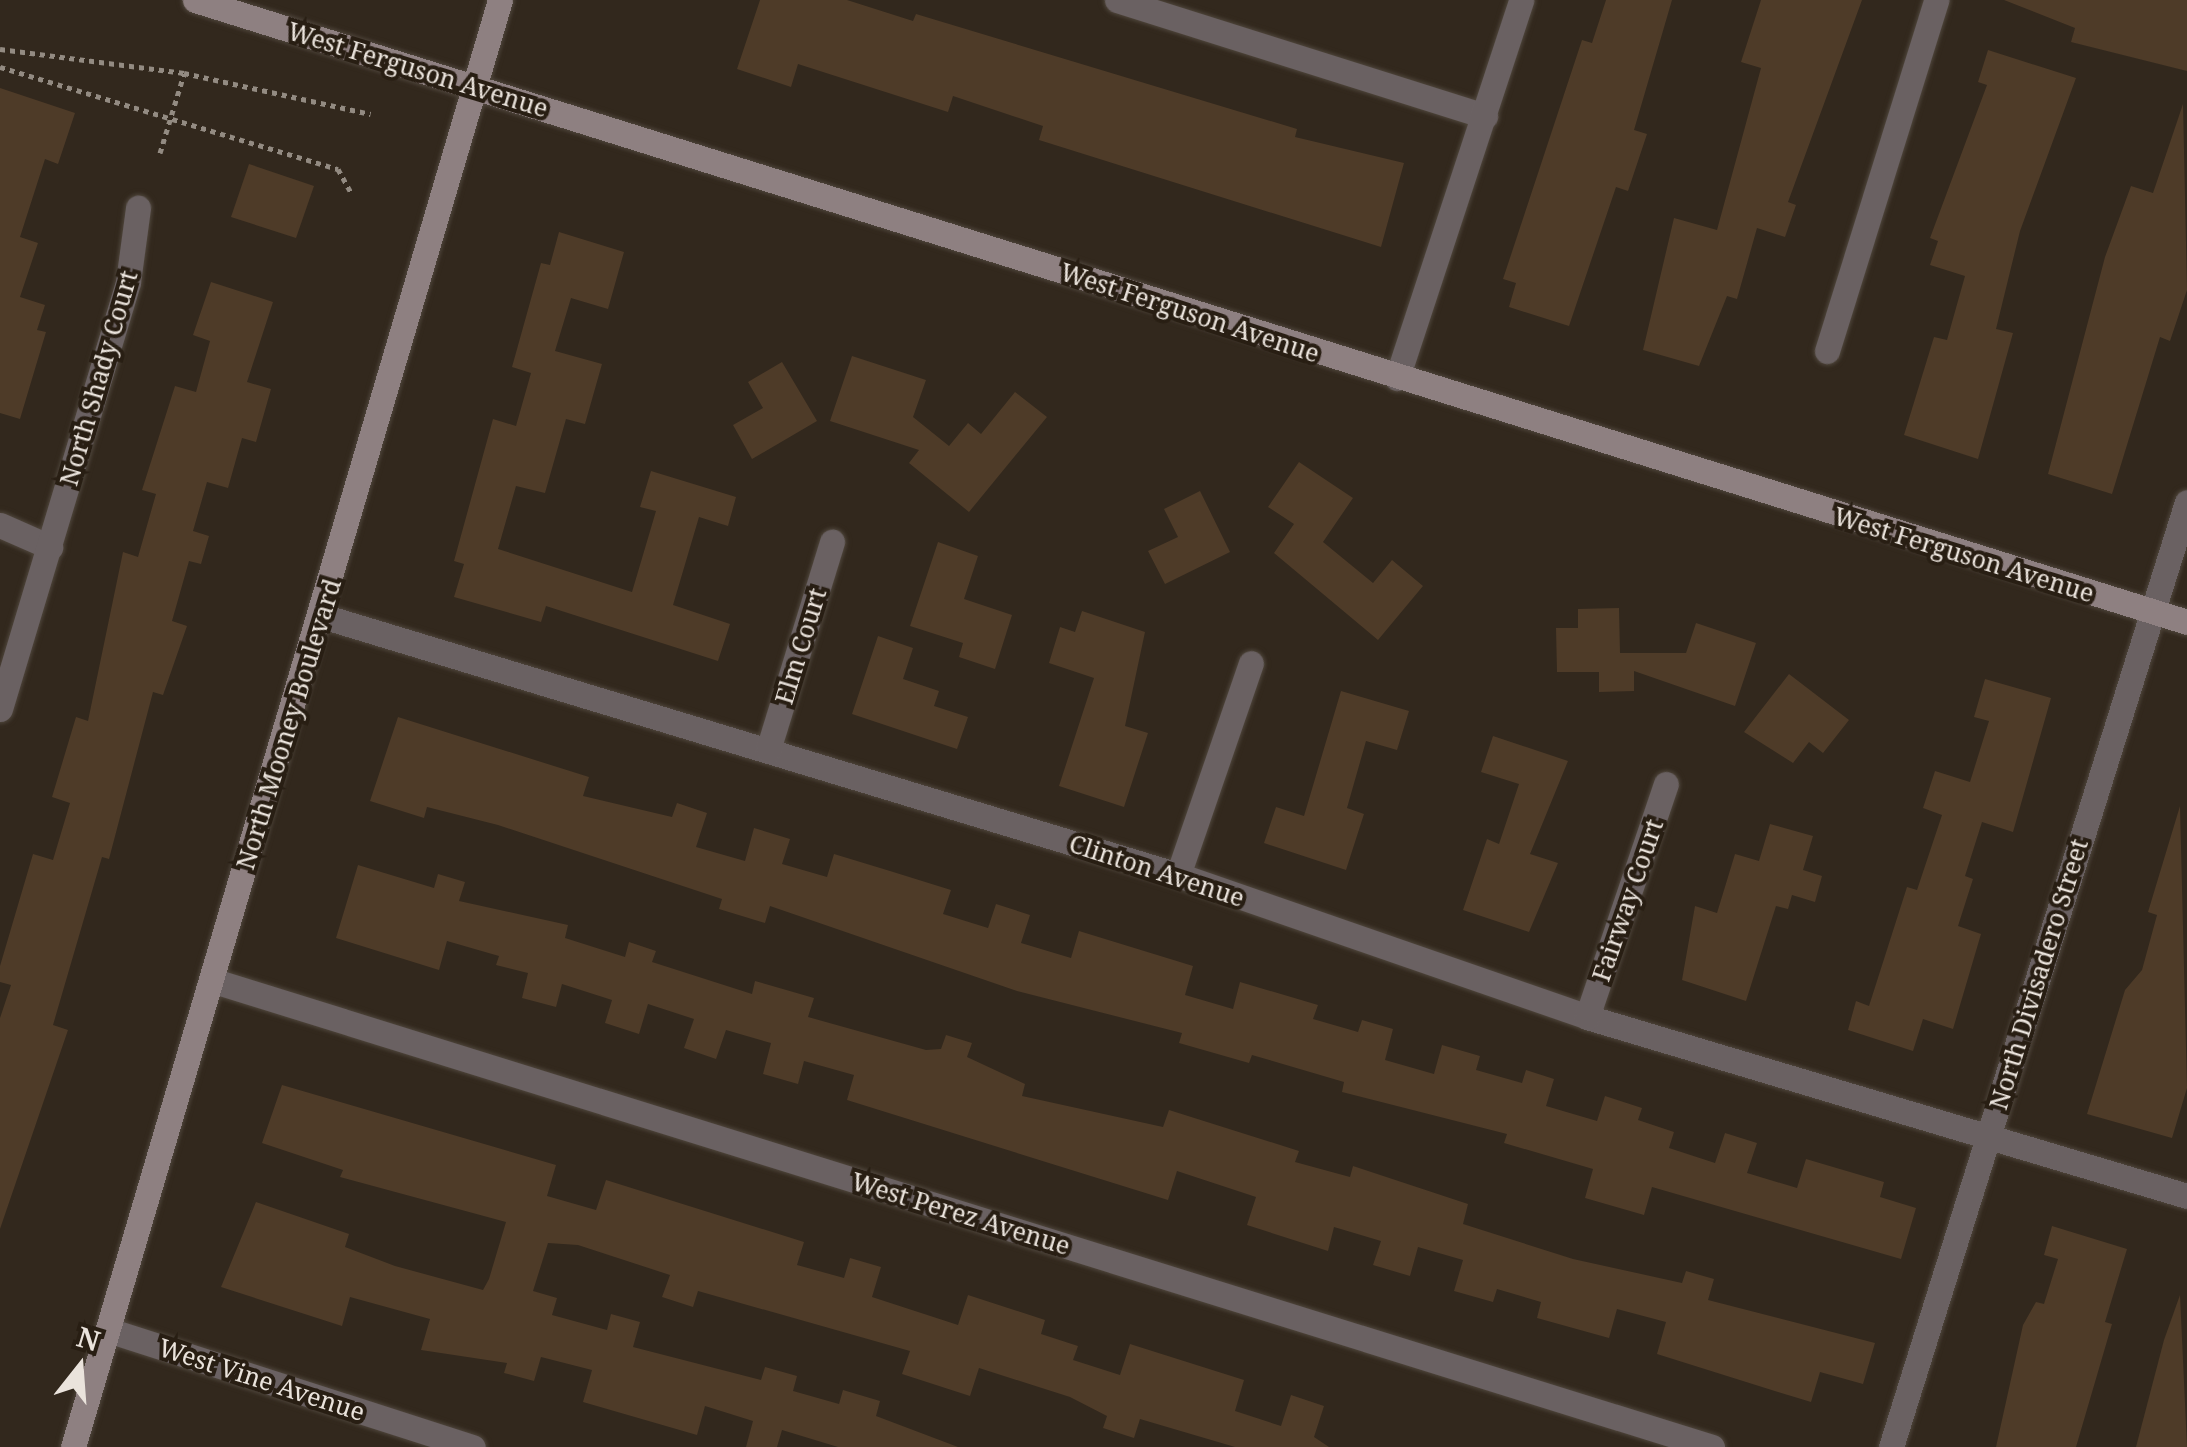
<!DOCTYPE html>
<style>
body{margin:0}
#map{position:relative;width:2187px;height:1447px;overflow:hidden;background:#32281d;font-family:"Noto Serif",serif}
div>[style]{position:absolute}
.building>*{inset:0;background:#4e3b28}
.path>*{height:5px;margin-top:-2.5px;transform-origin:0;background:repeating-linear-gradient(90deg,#938b82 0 5px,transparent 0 10px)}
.roads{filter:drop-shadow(0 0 2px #4f463c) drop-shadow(0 0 2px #4f463c)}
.street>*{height:25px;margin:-12.5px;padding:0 12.5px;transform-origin:12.5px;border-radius:12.5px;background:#6a6162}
.secondary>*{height:25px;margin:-12.5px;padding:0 12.5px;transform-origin:12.5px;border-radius:12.5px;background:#8e8081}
span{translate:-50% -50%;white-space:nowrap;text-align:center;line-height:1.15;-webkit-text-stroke:8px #281e13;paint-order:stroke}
.street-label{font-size:25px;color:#eae3dc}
.north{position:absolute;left:30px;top:1317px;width:100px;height:100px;-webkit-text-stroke:8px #281e13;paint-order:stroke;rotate:17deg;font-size:28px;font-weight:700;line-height:40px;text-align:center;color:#eae3dc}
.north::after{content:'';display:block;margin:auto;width:35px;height:45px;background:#eae3dc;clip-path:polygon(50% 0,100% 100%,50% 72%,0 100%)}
</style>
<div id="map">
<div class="building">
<div style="clip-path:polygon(760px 0,847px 0,913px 21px,916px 14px,1297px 129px,1295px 137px,1404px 163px,1381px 247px,1039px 140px,1043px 126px,953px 96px,948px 112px,798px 64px,791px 87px,737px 69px)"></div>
<div style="clip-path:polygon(1606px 0,1672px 0,1634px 130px,1647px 134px,1628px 191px,1616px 187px,1569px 326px,1509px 307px,1516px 283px,1503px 279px,1582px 40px,1592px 43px)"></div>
<div style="clip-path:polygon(1761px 0,1862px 0,1788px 202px,1796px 205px,1785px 237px,1757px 228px,1737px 299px,1727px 296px,1699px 366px,1643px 350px,1674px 218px,1717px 230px,1761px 68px,1741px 62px)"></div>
<div style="clip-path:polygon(2004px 0,2187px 0,2187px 71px,2071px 42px,2075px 28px)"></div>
<div style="clip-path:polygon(1988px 50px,2076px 78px,2020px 231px,1996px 329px,2013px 333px,1978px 459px,1904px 435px,1934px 337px,1947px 340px,1965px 276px,1930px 265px,1938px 241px,1930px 238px,1987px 85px,1978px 82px)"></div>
<div style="clip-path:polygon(0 88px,75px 113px,58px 164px,45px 159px,20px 237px,38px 243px,20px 297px,45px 305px,37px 330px,46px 332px,20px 419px,0 413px)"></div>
<div style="clip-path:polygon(2183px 104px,2187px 290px,2170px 341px,2160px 337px,2112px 494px,2048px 474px,2105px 257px,2131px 186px,2153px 193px)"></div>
<div style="clip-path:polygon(249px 164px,314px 186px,296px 238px,231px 217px)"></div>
<div style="clip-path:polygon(559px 232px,624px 252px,608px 309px,571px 298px,555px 351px,602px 364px,585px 424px,566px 419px,545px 493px,516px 486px,498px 549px,632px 592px,656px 511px,640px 507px,651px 471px,736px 497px,728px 526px,699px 517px,673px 605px,730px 624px,718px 661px,546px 606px,541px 622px,454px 597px,464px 564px,454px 561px,493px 419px,516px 426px,531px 373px,512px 367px,541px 263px,550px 265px)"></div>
<div style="clip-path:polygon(211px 282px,273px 302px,247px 382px,271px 389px,256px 442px,242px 438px,228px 488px,207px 482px,193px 531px,209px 536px,201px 564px,189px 561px,172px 621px,187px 626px,163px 695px,153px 692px,109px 859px,102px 857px,53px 1025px,68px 1030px,0 1229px,0 1018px,11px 985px,0 982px,0 966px,33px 854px,53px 860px,70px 803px,52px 797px,76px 717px,88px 721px,123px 552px,138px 557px,156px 494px,142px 490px,175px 386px,196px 392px,210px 341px,193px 335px)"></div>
<div style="clip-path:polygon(852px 356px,926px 380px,913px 417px,949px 446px,968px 423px,981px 434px,1015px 392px,1047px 417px,969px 512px,909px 463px,919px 450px,830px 421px)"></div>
<div style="clip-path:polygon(782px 362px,817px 421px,752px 459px,733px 425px,763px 408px,748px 382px)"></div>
<div style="clip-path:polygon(1299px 462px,1353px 498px,1323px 542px,1373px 583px,1392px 560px,1423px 586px,1378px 640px,1274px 553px,1294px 524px,1268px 507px)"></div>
<div style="clip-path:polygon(1200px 491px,1230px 552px,1165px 584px,1148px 551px,1178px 537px,1164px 509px)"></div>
<div style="clip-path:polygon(938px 542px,978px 556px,964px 599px,1012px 615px,995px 669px,959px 657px,963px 643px,910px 626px)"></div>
<div style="clip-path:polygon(1619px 608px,1620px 653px,1686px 653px,1696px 623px,1756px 643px,1735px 706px,1634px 671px,1634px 691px,1599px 692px,1599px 672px,1557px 672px,1556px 628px,1578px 628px,1578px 609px)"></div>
<div style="clip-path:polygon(1082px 611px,1145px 632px,1125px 726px,1148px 733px,1124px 807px,1059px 786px,1094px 678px,1049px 663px,1060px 627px,1075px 632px)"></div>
<div style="clip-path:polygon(878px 636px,913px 648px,903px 679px,939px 691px,934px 706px,968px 717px,957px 749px,852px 714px)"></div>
<div style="clip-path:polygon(1789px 674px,1849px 720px,1823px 753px,1809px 742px,1793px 763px,1744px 732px)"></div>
<div style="clip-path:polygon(1985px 679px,2051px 698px,2013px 832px,1982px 822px,1965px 876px,1973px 879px,1958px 926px,1981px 934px,1953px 1029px,1923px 1019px,1913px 1051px,1848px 1030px,1856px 1001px,1869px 1006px,1907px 887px,1917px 890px,1942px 815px,1923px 808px,1935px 771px,1970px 782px,1989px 721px,1974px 717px)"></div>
<div style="clip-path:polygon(1341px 691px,1409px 711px,1397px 750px,1366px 741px,1347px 808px,1364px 814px,1346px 870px,1264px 843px,1276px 807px,1304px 816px)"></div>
<div style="clip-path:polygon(398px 717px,589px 777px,583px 796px,672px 817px,677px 803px,707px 813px,696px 847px,745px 861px,754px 828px,790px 839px,782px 864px,827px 877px,834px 854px,890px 871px,951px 890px,943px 914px,988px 928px,996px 904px,1030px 915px,1021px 943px,1071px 958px,1079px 931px,1193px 966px,1185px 995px,1233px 1009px,1240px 982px,1318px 1005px,1313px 1019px,1358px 1032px,1362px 1020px,1393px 1029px,1385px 1060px,1434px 1074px,1442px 1045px,1480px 1056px,1476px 1070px,1522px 1083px,1526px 1070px,1554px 1079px,1546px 1106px,1597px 1121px,1605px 1096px,1642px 1108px,1638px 1120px,1674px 1132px,1669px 1148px,1715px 1163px,1725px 1133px,1757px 1143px,1747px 1173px,1797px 1188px,1806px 1159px,1884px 1182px,1880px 1197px,1916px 1208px,1901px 1259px,1652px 1187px,1644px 1215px,1585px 1198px,1593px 1169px,1504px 1143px,1507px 1134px,1342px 1092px,1344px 1082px,1252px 1055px,1249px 1063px,1179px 1043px,1182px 1033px,1017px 991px,770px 906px,765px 923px,719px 909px,722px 899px,498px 825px,427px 807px,424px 818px,370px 801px)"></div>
<div style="clip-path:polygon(1493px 736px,1568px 761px,1530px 854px,1558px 863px,1529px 932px,1463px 910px,1487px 839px,1499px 844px,1519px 784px,1481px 772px)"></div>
<div style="clip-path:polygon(2180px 806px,2187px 1088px,2172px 1138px,2087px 1114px,2125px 990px,2142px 970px,2157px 915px,2148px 912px)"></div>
<div style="clip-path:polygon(1770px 824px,1813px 836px,1803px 870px,1822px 876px,1815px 902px,1792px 895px,1788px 909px,1776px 906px,1746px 1001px,1682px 980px,1695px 906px,1717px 913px,1735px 854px,1759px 861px)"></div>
<div style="clip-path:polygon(358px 865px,434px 888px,438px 874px,465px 882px,459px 901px,568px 925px,565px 938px,625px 957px,629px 942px,656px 951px,652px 962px,752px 994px,755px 981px,814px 998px,808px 1017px,926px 1050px,941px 1049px,946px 1035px,972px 1043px,967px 1057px,1025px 1084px,1022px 1096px,1163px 1127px,1169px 1110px,1299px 1151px,1295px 1162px,1350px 1177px,1353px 1166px,1468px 1204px,1463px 1224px,1573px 1259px,1682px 1283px,1686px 1271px,1714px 1279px,1708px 1300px,1875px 1343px,1863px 1384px,1820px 1372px,1811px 1402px,1778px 1392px,1657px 1354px,1666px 1322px,1617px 1309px,1609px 1338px,1537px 1318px,1541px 1302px,1497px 1289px,1493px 1302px,1454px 1291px,1463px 1260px,1418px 1247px,1410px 1276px,1373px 1265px,1381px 1241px,1334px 1227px,1328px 1251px,1247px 1225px,1256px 1197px,1177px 1171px,1168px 1200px,847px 1100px,854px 1075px,804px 1061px,798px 1084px,763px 1074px,771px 1043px,726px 1030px,716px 1059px,684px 1048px,694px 1019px,648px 1004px,639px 1034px,605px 1023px,612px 1000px,562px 984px,556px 1007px,522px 998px,528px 973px,496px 965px,499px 956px,447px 941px,439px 970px,336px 938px)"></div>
<div style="clip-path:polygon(282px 1085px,556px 1165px,547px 1196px,596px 1210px,606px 1180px,804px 1242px,797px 1265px,844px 1278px,850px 1258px,881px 1267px,872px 1297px,958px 1325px,968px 1295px,1045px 1320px,1041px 1334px,1078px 1346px,1073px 1360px,1120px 1375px,1130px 1344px,1244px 1380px,1235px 1411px,1281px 1426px,1291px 1395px,1324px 1406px,1314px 1437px,1329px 1447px,1235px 1447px,1140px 1419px,1134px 1438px,1103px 1428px,1107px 1416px,1070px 1397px,979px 1368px,970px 1396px,902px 1374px,910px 1351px,698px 1291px,693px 1307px,662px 1297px,670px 1275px,578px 1245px,548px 1243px,533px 1291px,557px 1298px,552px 1315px,607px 1330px,611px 1314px,640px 1322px,633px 1347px,761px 1380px,765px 1367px,797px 1376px,793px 1391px,839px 1404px,843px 1390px,880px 1401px,876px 1416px,958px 1447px,838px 1447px,782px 1430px,777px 1447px,746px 1447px,753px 1421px,705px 1406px,697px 1435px,583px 1402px,592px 1370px,541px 1357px,534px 1381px,504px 1373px,507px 1363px,421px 1350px,430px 1319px,350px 1297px,342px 1326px,221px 1287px,256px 1202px,349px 1234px,345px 1247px,395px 1266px,483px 1290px,489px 1279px,506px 1222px,340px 1177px,343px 1170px,262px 1143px)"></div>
<div style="clip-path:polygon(2052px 1226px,2127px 1249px,2105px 1322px,2112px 1324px,2076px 1447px,1996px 1447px,2023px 1325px,2036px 1302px,2044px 1304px,2058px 1259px,2044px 1255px)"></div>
<div style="clip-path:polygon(2180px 1295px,2187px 1447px,2136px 1447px,2164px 1340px)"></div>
</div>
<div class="path">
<div style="left:0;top:49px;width:186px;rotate:7.4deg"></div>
<div style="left:184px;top:73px;width:191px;rotate:12.4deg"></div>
<div style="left:0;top:67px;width:353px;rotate:16.8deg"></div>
<div style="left:338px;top:169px;width:29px;rotate:61deg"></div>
<div style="left:160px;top:153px;width:83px;rotate:-73.1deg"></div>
</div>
<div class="roads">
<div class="street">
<div style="left:1117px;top:0;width:386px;rotate:17.5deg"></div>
<div style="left:1827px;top:351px;width:368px;rotate:-72.7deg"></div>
<div style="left:1397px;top:378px;width:398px;rotate:-71.8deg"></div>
<div style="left:0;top:525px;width:55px;rotate:23.7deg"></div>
<div style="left:322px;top:616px;width:894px;rotate:16.83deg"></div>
<div style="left:1178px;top:875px;width:433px;rotate:19.1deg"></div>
<div style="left:1587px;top:1017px;width:626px;rotate:16.61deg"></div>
<div style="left:0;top:709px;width:446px;rotate:-73.3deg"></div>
<div style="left:128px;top:282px;width:75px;rotate:-82.3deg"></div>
<div style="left:768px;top:750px;width:218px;rotate:-72.9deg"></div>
<div style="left:1178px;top:875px;width:224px;rotate:-71deg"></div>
<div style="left:211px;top:980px;width:1572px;rotate:17.28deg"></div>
<div style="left:1587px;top:1017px;width:246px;rotate:-71.3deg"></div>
<div style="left:108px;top:1330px;width:383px;rotate:17.8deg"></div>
<div style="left:1891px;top:1447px;width:990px;rotate:-72.61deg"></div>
</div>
<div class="secondary">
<div style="left:195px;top:0;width:2087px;rotate:17.34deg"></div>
<div style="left:73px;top:1447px;width:1509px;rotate:-73.56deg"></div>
</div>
</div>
<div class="street-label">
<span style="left:418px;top:69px;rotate:17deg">West Ferguson Avenue</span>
<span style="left:1190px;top:312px;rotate:18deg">West Ferguson Avenue</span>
<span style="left:98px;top:378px;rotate:-74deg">North Shady Court</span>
<span style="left:1964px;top:554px;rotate:17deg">West Ferguson Avenue</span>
<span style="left:800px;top:646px;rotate:-73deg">Elm Court</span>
<span style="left:288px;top:724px;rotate:-73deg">North Mooney Boulevard</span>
<span style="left:1157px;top:870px;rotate:18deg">Clinton Avenue</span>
<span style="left:1627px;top:900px;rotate:-71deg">Fairway Court</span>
<span style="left:2038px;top:974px;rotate:-73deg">North Divisadero Street</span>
<span style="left:961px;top:1213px;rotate:17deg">West Perez Avenue</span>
<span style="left:262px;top:1379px;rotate:18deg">West Vine Avenue</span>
</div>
<div class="north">N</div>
</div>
